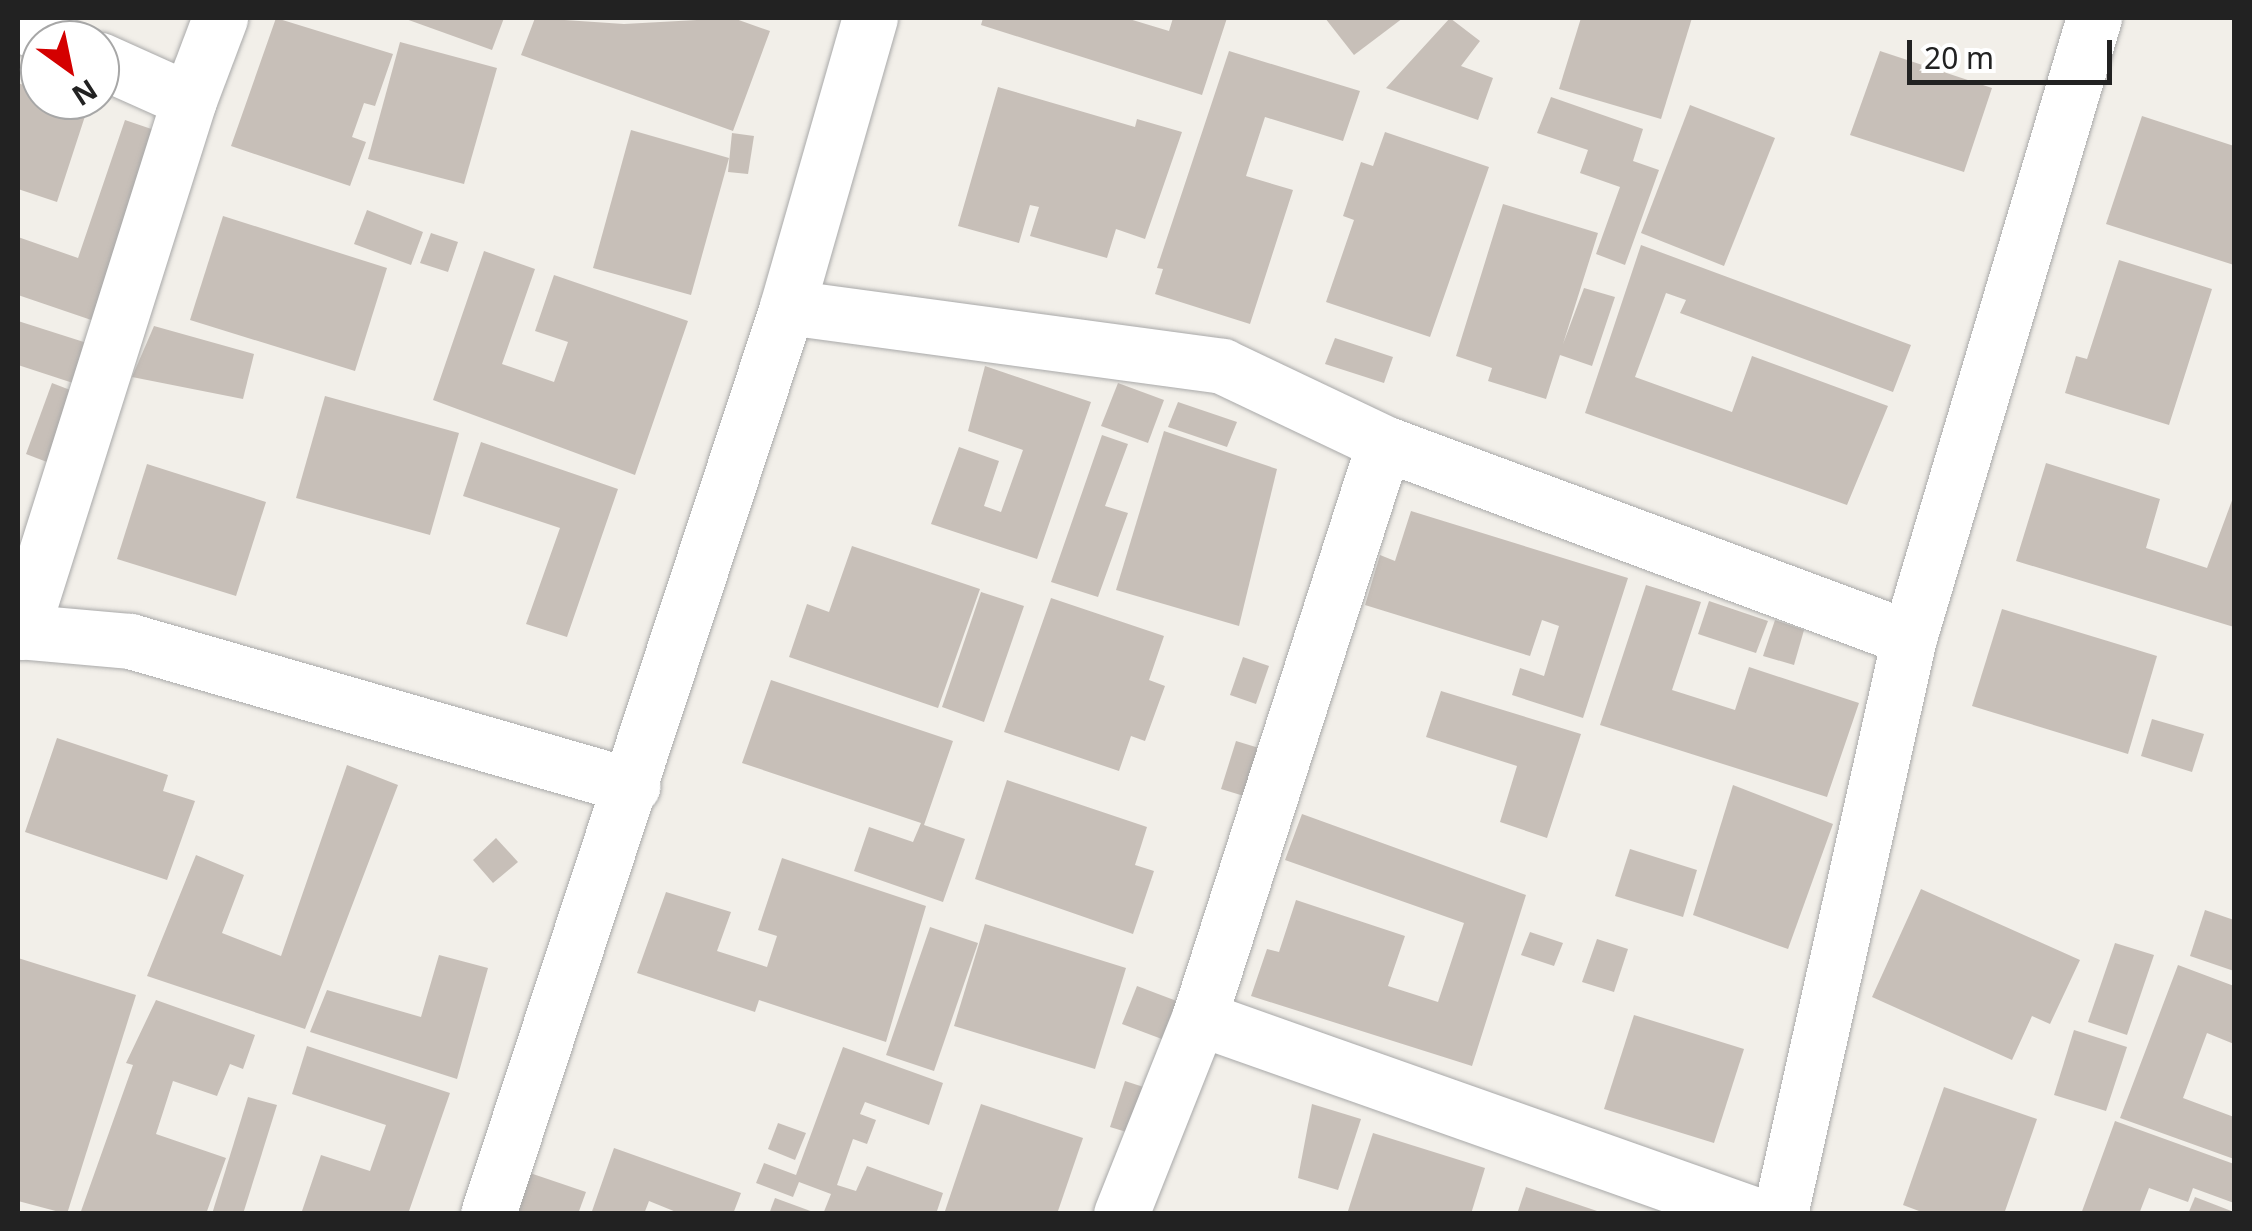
<!DOCTYPE html>
<style>
body{margin:0}
#map{position:relative;width:2252px;height:1231px;overflow:hidden;background:#f2efe9;font-family:"Noto Sans",sans-serif}
div>[style]{position:absolute}
.building>*{inset:0;background:#c7bfb8}
.roads{filter:drop-shadow(0 0 2px #a9a9a9) drop-shadow(0 0 2px #a9a9a9)}
.minor>*{height:55px;margin:-27.5px;padding:0 27.5px;transform-origin:27.5px;border-radius:27.5px;background:#fff}
span{translate:-50% -50%;white-space:nowrap;text-align:center;line-height:1.15;-webkit-text-stroke:9px #fff;paint-order:stroke}
.frame{position:absolute;inset:0;border:20px solid #222;pointer-events:none}
.north{position:absolute;left:20px;top:20px;width:100px;height:100px;box-sizing:border-box;background:#fff;border:2px solid #a7a7a7;border-radius:50%;rotate:147deg;font-size:28px;font-weight:700;line-height:40px;text-align:center;color:#222}
.north::after{content:'';display:block;margin:auto;width:35px;height:45px;background:#d40000;clip-path:polygon(50% 0,100% 100%,50% 72%,0 100%)}
.scale{position:absolute;left:1907px;top:40px;width:205px;height:45px;box-sizing:border-box;border:5px solid #222;border-top:0;padding-left:12px;font-size:30px;line-height:35px;white-space:nowrap;color:#222;-webkit-text-stroke:8px #fff;paint-order:stroke}
</style>
<div id="map">
<div class="building">
<div style="clip-path:polygon(276px 18px,393px 54px,375px 106px,364px 103px,352px 137px,366px 142px,350px 186px,231px 146px)"></div>
<div style="clip-path:polygon(403px 18px,504px 18px,492px 50px)"></div>
<div style="clip-path:polygon(535px 18px,624px 24px,733px 18px,770px 31px,733px 131px,521px 55px)"></div>
<div style="clip-path:polygon(983px 18px,1126px 18px,1169px 31px,1173px 18px,1227px 18px,1202px 95px,981px 25px)"></div>
<div style="clip-path:polygon(1325px 18px,1403px 18px,1354px 55px)"></div>
<div style="clip-path:polygon(1450px 18px,1480px 41px,1461px 66px,1493px 78px,1478px 120px,1386px 88px)"></div>
<div style="clip-path:polygon(1581px 18px,1692px 18px,1661px 119px,1559px 89px)"></div>
<div style="clip-path:polygon(400px 42px,497px 68px,464px 184px,368px 159px)"></div>
<div style="clip-path:polygon(1229px 51px,1360px 91px,1343px 141px,1265px 117px,1246px 176px,1293px 190px,1250px 324px,1155px 294px,1163px 269px,1157px 268px)"></div>
<div style="clip-path:polygon(1880px 51px,1992px 88px,1964px 172px,1850px 135px)"></div>
<div style="clip-path:polygon(18px 83px,40px 91px,40px 100px,88px 107px,57px 202px,18px 189px)"></div>
<div style="clip-path:polygon(998px 87px,1135px 127px,1137px 119px,1182px 132px,1145px 239px,1116px 229px,1107px 258px,1030px 236px,1039px 207px,1030px 205px,1019px 243px,958px 226px)"></div>
<div style="clip-path:polygon(1551px 97px,1643px 129px,1633px 161px,1659px 170px,1625px 265px,1596px 254px,1620px 187px,1580px 173px,1588px 150px,1537px 133px)"></div>
<div style="clip-path:polygon(1690px 105px,1775px 138px,1724px 266px,1641px 233px)"></div>
<div style="clip-path:polygon(2142px 116px,2234px 146px,2234px 265px,2106px 224px)"></div>
<div style="clip-path:polygon(125px 120px,169px 135px,103px 324px,18px 295px,18px 237px,78px 258px)"></div>
<div style="clip-path:polygon(631px 130px,729px 158px,691px 295px,593px 268px)"></div>
<div style="clip-path:polygon(1385px 132px,1489px 167px,1430px 337px,1326px 302px,1354px 220px,1343px 216px,1361px 162px,1373px 166px)"></div>
<div style="clip-path:polygon(732px 133px,754px 136px,748px 174px,728px 172px)"></div>
<div style="clip-path:polygon(1503px 204px,1598px 233px,1563px 344px,1584px 288px,1615px 297px,1592px 366px,1560px 355px,1546px 399px,1488px 381px,1492px 368px,1456px 356px)"></div>
<div style="clip-path:polygon(367px 210px,423px 232px,411px 265px,354px 244px)"></div>
<div style="clip-path:polygon(223px 216px,387px 268px,355px 371px,190px 320px)"></div>
<div style="clip-path:polygon(431px 233px,458px 242px,448px 272px,420px 263px)"></div>
<div style="clip-path:polygon(1641px 245px,1911px 345px,1893px 392px,1680px 313px,1686px 300px,1666px 293px,1635px 377px,1732px 412px,1752px 356px,1888px 406px,1847px 505px,1585px 413px)"></div>
<div style="clip-path:polygon(484px 251px,535px 269px,502px 364px,554px 382px,568px 342px,535px 331px,554px 275px,688px 321px,635px 475px,433px 400px)"></div>
<div style="clip-path:polygon(2119px 260px,2212px 289px,2169px 425px,2065px 393px,2076px 356px,2087px 359px)"></div>
<div style="clip-path:polygon(18px 321px,87px 343px,73px 383px,18px 365px)"></div>
<div style="clip-path:polygon(154px 326px,254px 354px,243px 399px,132px 377px)"></div>
<div style="clip-path:polygon(1335px 338px,1393px 357px,1384px 383px,1325px 364px)"></div>
<div style="clip-path:polygon(985px 366px,1091px 402px,1037px 559px,931px 524px,959px 447px,999px 461px,984px 506px,1001px 512px,1023px 450px,968px 431px)"></div>
<div style="clip-path:polygon(52px 383px,91px 398px,60px 467px,26px 454px)"></div>
<div style="clip-path:polygon(1118px 383px,1164px 400px,1148px 443px,1101px 426px)"></div>
<div style="clip-path:polygon(325px 396px,459px 433px,430px 535px,296px 498px)"></div>
<div style="clip-path:polygon(1178px 402px,1237px 422px,1227px 447px,1168px 427px)"></div>
<div style="clip-path:polygon(1164px 431px,1277px 469px,1239px 626px,1116px 590px)"></div>
<div style="clip-path:polygon(1102px 435px,1128px 444px,1105px 506px,1128px 513px,1098px 597px,1051px 582px)"></div>
<div style="clip-path:polygon(481px 442px,618px 489px,567px 637px,526px 624px,560px 528px,463px 496px)"></div>
<div style="clip-path:polygon(2046px 463px,2160px 499px,2146px 548px,2207px 568px,2234px 495px,2234px 627px,2016px 561px)"></div>
<div style="clip-path:polygon(147px 464px,266px 502px,236px 596px,117px 559px)"></div>
<div style="clip-path:polygon(1411px 511px,1628px 578px,1583px 718px,1512px 695px,1520px 668px,1544px 676px,1559px 626px,1542px 620px,1530px 656px,1365px 605px,1380px 555px,1395px 561px)"></div>
<div style="clip-path:polygon(852px 546px,980px 589px,938px 708px,789px 657px,807px 604px,829px 612px)"></div>
<div style="clip-path:polygon(1646px 585px,1701px 602px,1672px 690px,1735px 710px,1749px 667px,1859px 703px,1827px 797px,1600px 725px)"></div>
<div style="clip-path:polygon(981px 592px,1024px 606px,984px 722px,942px 707px)"></div>
<div style="clip-path:polygon(1051px 598px,1164px 636px,1149px 680px,1165px 686px,1145px 741px,1131px 736px,1119px 771px,1004px 732px)"></div>
<div style="clip-path:polygon(1709px 601px,1768px 621px,1756px 653px,1698px 634px)"></div>
<div style="clip-path:polygon(2002px 609px,2157px 656px,2128px 754px,1972px 706px)"></div>
<div style="clip-path:polygon(1775px 620px,1804px 630px,1794px 665px,1763px 656px)"></div>
<div style="clip-path:polygon(1243px 657px,1269px 666px,1256px 704px,1230px 695px)"></div>
<div style="clip-path:polygon(771px 680px,953px 741px,924px 825px,965px 839px,943px 902px,854px 871px,869px 827px,913px 842px,921px 823px,742px 763px)"></div>
<div style="clip-path:polygon(1441px 691px,1581px 734px,1547px 838px,1500px 822px,1517px 766px,1426px 737px)"></div>
<div style="clip-path:polygon(2152px 719px,2204px 734px,2192px 772px,2141px 756px)"></div>
<div style="clip-path:polygon(57px 738px,168px 775px,163px 791px,195px 801px,167px 880px,25px 832px)"></div>
<div style="clip-path:polygon(1236px 741px,1259px 748px,1244px 796px,1221px 789px)"></div>
<div style="clip-path:polygon(347px 765px,398px 785px,305px 1029px,147px 976px,196px 855px,244px 875px,222px 933px,281px 956px)"></div>
<div style="clip-path:polygon(1007px 780px,1147px 827px,1135px 865px,1154px 871px,1133px 934px,975px 879px)"></div>
<div style="clip-path:polygon(1733px 785px,1833px 824px,1788px 949px,1693px 915px)"></div>
<div style="clip-path:polygon(1302px 814px,1526px 895px,1472px 1066px,1251px 996px,1267px 949px,1279px 952px,1296px 900px,1405px 936px,1388px 986px,1438px 1002px,1464px 923px,1285px 860px)"></div>
<div style="clip-path:polygon(496px 838px,518px 862px,493px 883px,473px 860px)"></div>
<div style="clip-path:polygon(1630px 849px,1697px 870px,1683px 917px,1615px 896px)"></div>
<div style="clip-path:polygon(782px 858px,926px 906px,886px 1042px,759px 1000px,755px 1012px,637px 973px,666px 892px,731px 912px,717px 951px,767px 967px,777px 936px,758px 930px)"></div>
<div style="clip-path:polygon(1921px 889px,2080px 960px,2050px 1024px,2032px 1016px,2012px 1060px,1872px 997px)"></div>
<div style="clip-path:polygon(2205px 910px,2234px 920px,2234px 971px,2190px 956px)"></div>
<div style="clip-path:polygon(985px 924px,1126px 968px,1095px 1069px,954px 1026px)"></div>
<div style="clip-path:polygon(930px 927px,978px 943px,934px 1071px,886px 1055px)"></div>
<div style="clip-path:polygon(1530px 932px,1563px 943px,1554px 966px,1521px 955px)"></div>
<div style="clip-path:polygon(1597px 939px,1628px 949px,1614px 992px,1582px 982px)"></div>
<div style="clip-path:polygon(2115px 943px,2154px 955px,2127px 1035px,2088px 1022px)"></div>
<div style="clip-path:polygon(439px 955px,488px 968px,457px 1079px,310px 1032px,327px 990px,421px 1017px)"></div>
<div style="clip-path:polygon(18px 958px,136px 995px,67px 1214px,18px 1201px)"></div>
<div style="clip-path:polygon(2178px 965px,2234px 986px,2234px 1044px,2207px 1033px,2183px 1098px,2234px 1117px,2234px 1159px,2120px 1118px)"></div>
<div style="clip-path:polygon(1137px 986px,1182px 1003px,1167px 1041px,1122px 1024px)"></div>
<div style="clip-path:polygon(156px 1000px,255px 1035px,243px 1069px,230px 1064px,217px 1096px,173px 1081px,156px 1134px,226px 1158px,206px 1214px,80px 1214px,133px 1065px,126px 1063px)"></div>
<div style="clip-path:polygon(1634px 1015px,1744px 1049px,1714px 1143px,1604px 1109px)"></div>
<div style="clip-path:polygon(2074px 1030px,2127px 1047px,2106px 1111px,2054px 1095px)"></div>
<div style="clip-path:polygon(307px 1046px,450px 1093px,408px 1214px,301px 1214px,321px 1155px,370px 1171px,386px 1125px,292px 1094px)"></div>
<div style="clip-path:polygon(843px 1047px,943px 1083px,929px 1125px,865px 1102px,860px 1114px,876px 1120px,867px 1144px,853px 1139px,837px 1185px,856px 1191px,867px 1166px,943px 1193px,936px 1214px,823px 1214px,831px 1194px,799px 1182px,793px 1197px,756px 1183px,764px 1163px,796px 1175px)"></div>
<div style="clip-path:polygon(1125px 1081px,1159px 1092px,1146px 1138px,1110px 1127px)"></div>
<div style="clip-path:polygon(1944px 1087px,2037px 1119px,2004px 1214px,1927px 1214px,1903px 1205px)"></div>
<div style="clip-path:polygon(248px 1097px,277px 1105px,243px 1214px,212px 1214px)"></div>
<div style="clip-path:polygon(981px 1104px,1083px 1138px,1057px 1214px,944px 1214px)"></div>
<div style="clip-path:polygon(1312px 1104px,1361px 1119px,1338px 1190px,1298px 1178px)"></div>
<div style="clip-path:polygon(2115px 1121px,2234px 1164px,2234px 1203px,2193px 1188px,2188px 1202px,2149px 1188px,2139px 1214px,2081px 1214px)"></div>
<div style="clip-path:polygon(778px 1123px,806px 1133px,795px 1160px,768px 1149px)"></div>
<div style="clip-path:polygon(1373px 1133px,1485px 1168px,1471px 1214px,1347px 1214px)"></div>
<div style="clip-path:polygon(614px 1148px,741px 1193px,733px 1214px,681px 1214px,649px 1201px,644px 1214px,591px 1214px)"></div>
<div style="clip-path:polygon(530px 1173px,586px 1192px,578px 1214px,515px 1214px)"></div>
<div style="clip-path:polygon(1526px 1187px,1603px 1213px,1603px 1214px,1517px 1214px)"></div>
<div style="clip-path:polygon(2195px 1197px,2234px 1212px,2234px 1214px,2188px 1214px)"></div>
<div style="clip-path:polygon(775px 1198px,816px 1213px,816px 1214px,769px 1214px)"></div>
</div>
<div class="roads">
<div class="minor">
<div style="left:18px;top:23px;width:42px;rotate:24.1deg"></div>
<div style="left:189px;top:100px;width:88px;rotate:-69.3deg"></div>
<div style="left:787px;top:307px;width:439px;rotate:7.7deg"></div>
<div style="left:1222px;top:366px;width:179px;rotate:25.4deg"></div>
<div style="left:1384px;top:443px;width:560px;rotate:20.38deg"></div>
<div style="left:18px;top:631px;width:112px;rotate:5.1deg"></div>
<div style="left:130px;top:641px;width:523px;rotate:16.11deg"></div>
<div style="left:21px;top:632px;width:558px;rotate:-72.47deg"></div>
<div style="left:189px;top:100px;width:98px;rotate:-155.8deg"></div>
<div style="left:1199px;top:1018px;width:588px;rotate:19.48deg"></div>
<div style="left:488px;top:1214px;width:955px;rotate:-71.75deg"></div>
<div style="left:787px;top:307px;width:301px;rotate:-74deg"></div>
<div style="left:1121px;top:1214px;width:211px;rotate:-68.3deg"></div>
<div style="left:1199px;top:1018px;width:604px;rotate:-72.16deg"></div>
<div style="left:1780px;top:1214px;width:590px;rotate:-77.38deg"></div>
<div style="left:1909px;top:638px;width:647px;rotate:-73.39deg"></div>
</div>
</div>
<div class="frame"></div>
<div class="north">N</div>
<div class="scale">20 m</div>
</div>
